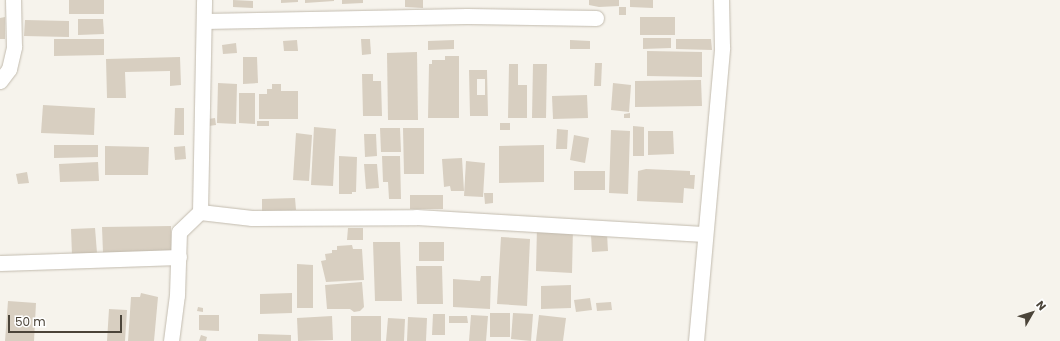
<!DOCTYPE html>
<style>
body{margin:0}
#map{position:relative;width:1060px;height:341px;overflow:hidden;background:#f6f3ec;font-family:Poppins,sans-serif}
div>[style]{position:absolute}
.building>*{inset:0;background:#d8cfc1}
.roads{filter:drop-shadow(0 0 1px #c2bbae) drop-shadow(0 0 1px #c2bbae)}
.minor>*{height:15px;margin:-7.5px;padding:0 7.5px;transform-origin:7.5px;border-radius:7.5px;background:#fff}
span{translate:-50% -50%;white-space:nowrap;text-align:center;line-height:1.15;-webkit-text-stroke:4px #fff;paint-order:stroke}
.north{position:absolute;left:1012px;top:293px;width:40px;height:40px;-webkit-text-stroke:3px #fff;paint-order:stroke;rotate:51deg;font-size:11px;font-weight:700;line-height:16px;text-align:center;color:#4b4439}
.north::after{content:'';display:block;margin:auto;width:14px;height:18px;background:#4b4439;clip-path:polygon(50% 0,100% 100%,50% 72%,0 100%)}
.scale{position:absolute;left:8px;top:315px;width:114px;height:18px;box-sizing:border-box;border:2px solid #4b4439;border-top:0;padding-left:5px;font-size:12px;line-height:14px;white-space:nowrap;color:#4b4439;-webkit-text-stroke:3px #fff;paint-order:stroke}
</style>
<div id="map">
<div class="building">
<div style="clip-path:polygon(69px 0,104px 0,104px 14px,69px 14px)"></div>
<div style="clip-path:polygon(233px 0,253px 1px,253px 8px,233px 7px)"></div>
<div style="clip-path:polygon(281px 0,298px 0,298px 2px,281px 3px)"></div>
<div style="clip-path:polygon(305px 0,334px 0,334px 1px,305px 3px)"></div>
<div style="clip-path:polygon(342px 0,363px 0,363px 3px,342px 4px)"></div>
<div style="clip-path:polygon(405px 0,423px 0,423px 8px,405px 7px)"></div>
<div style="clip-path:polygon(589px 0,619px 0,619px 6px,599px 7px,589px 5px)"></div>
<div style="clip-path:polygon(630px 0,653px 0,653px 8px,630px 7px)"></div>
<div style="clip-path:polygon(619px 7px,626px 7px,626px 15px,619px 15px)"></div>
<div style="clip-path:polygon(5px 17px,5px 39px,0 39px,0 18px)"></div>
<div style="clip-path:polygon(640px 17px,675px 17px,675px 35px,640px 35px)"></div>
<div style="clip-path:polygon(78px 19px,103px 19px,104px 34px,78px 35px)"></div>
<div style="clip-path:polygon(25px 20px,69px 21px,69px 37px,24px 36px)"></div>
<div style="clip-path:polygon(643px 38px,671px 38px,671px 48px,643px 49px)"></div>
<div style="clip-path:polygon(54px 39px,104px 39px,104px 55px,54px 56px)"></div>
<div style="clip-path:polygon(361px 39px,370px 39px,371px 54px,362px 55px)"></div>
<div style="clip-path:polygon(676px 39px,711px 39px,712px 50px,676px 49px)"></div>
<div style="clip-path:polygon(297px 40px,298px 51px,284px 51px,283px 41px)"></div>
<div style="clip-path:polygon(454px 40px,454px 49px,428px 50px,428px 41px)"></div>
<div style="clip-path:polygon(570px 40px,590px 41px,590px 49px,570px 49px)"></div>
<div style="clip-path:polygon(236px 43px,237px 53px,223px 54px,222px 45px)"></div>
<div style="clip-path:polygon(647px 51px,702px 52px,702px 77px,647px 76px)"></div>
<div style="clip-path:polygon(417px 52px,418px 120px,388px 120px,387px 53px)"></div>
<div style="clip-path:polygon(445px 56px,459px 56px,459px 118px,428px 118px,429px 64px,432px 64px,432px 60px,445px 60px)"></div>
<div style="clip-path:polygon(180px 57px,181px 85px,170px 86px,170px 71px,125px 72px,126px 98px,107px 98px,106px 59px)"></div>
<div style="clip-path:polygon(243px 57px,257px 57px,258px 83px,243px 84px)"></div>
<div style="clip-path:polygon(595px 63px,602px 63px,601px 86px,594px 86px)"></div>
<div style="clip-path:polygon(509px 64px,518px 64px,518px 85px,527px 85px,527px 118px,508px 118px)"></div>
<div style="clip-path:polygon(533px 64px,547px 64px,546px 118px,532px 118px)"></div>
<div style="clip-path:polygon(evenodd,469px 70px,487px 70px,488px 116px,470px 116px,469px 70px,477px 79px,485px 79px,485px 95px,477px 95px,477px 79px)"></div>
<div style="clip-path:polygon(362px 74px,373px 74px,373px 81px,381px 81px,382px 116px,363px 116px)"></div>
<div style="clip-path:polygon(701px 80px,702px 106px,635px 107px,635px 81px)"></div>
<div style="clip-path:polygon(218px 83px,237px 84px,236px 124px,217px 123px)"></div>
<div style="clip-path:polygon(613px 83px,631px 85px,629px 112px,611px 110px)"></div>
<div style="clip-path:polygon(272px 84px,281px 84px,281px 91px,298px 91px,298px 119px,259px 119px,259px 94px,267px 94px,267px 89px,272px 89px)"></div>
<div style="clip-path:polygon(239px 93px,255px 93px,255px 124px,239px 123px)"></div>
<div style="clip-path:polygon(587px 95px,588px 118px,553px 119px,552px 96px)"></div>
<div style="clip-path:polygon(43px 105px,95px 108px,94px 135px,41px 133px)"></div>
<div style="clip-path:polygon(175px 108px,184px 108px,184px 135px,174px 135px)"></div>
<div style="clip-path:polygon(630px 113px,630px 118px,624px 118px,624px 114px)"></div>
<div style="clip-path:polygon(215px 118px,216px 125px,209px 126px,208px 119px)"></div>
<div style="clip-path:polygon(257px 121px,269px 121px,269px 126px,257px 126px)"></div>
<div style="clip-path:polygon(500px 123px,510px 123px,510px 130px,500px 130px)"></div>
<div style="clip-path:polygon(633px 126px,644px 127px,644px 156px,633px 156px)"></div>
<div style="clip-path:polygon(314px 127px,336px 129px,333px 186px,311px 185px)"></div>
<div style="clip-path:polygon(380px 128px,400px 128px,401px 152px,381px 152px)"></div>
<div style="clip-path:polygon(403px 128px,424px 128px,424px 174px,404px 174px)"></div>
<div style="clip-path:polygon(557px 129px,568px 130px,567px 149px,556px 149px)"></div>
<div style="clip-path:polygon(611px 130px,630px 131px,628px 194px,609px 193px)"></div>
<div style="clip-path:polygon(648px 131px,673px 131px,674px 154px,648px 155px)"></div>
<div style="clip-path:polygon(296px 133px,312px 135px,309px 181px,293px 180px)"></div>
<div style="clip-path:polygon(364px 134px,376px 134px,377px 156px,365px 157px)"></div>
<div style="clip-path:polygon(574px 135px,589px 138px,585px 163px,570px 160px)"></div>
<div style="clip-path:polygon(54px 145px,98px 145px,98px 157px,54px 158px)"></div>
<div style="clip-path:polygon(544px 145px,544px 182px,499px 183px,499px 146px)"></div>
<div style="clip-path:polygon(105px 146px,149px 147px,148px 175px,105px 175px)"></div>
<div style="clip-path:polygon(185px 146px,186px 159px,175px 160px,174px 147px)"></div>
<div style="clip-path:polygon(339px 156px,357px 157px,356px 192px,352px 192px,352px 194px,339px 194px)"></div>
<div style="clip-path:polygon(382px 156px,400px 156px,401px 199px,389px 199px,388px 182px,383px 182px)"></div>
<div style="clip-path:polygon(462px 158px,464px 191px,451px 191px,450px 186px,444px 187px,442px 159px)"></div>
<div style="clip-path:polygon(466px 161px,485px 163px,483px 197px,464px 196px)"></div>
<div style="clip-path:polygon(98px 162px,99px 181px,60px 182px,59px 164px)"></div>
<div style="clip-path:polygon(364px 164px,377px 164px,379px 188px,366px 189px)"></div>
<div style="clip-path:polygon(646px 169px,690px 171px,690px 175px,695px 175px,694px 189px,684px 188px,683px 203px,637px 201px,638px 171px)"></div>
<div style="clip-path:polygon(574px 171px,605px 171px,605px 190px,574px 190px)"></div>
<div style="clip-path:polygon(27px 172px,29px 183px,18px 184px,16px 174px)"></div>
<div style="clip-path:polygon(484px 193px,493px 193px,493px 203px,485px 204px)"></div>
<div style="clip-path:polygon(410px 195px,443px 195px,443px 209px,410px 209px)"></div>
<div style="clip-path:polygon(295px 198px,296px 210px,262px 211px,262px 199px)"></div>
<div style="clip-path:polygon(171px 226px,171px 252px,103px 253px,102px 227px)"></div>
<div style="clip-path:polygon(537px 226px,573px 228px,572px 273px,536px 271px)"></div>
<div style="clip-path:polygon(95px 228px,97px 253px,72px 255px,71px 229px)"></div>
<div style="clip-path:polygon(348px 228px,363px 228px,363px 240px,347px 240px)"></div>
<div style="clip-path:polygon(607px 234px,608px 251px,592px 252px,591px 235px)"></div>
<div style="clip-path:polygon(501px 237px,530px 239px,527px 306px,497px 304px)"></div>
<div style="clip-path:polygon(373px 242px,400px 242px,402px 301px,375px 301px)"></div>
<div style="clip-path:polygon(419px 242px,444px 242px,444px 261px,419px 261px)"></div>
<div style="clip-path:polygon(352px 245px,353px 249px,362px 249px,364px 280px,326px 282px,321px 261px,326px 260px,325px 254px,332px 253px,332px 250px,337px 250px,337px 246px)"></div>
<div style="clip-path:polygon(297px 264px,313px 265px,313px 308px,297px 308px)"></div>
<div style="clip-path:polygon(416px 266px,442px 266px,443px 304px,417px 304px)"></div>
<div style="clip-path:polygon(481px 276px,491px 276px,490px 309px,453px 307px,453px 279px,480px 281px)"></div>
<div style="clip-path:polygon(362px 282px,364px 307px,360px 311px,354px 312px,350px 309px,327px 309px,325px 285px)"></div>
<div style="clip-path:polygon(571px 285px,571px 308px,541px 309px,541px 286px)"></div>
<div style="clip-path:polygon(141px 293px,158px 297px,154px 341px,128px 341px,131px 297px,140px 297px)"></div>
<div style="clip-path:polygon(292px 293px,292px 313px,260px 314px,260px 294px)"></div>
<div style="clip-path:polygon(590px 298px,592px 310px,576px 312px,574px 300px)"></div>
<div style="clip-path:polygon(8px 301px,36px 303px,34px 341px,5px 341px)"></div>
<div style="clip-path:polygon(611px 302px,612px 310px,597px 311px,596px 303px)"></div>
<div style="clip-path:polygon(198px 307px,203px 308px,203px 312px,197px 311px)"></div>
<div style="clip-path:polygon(109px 309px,127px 310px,125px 341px,107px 341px)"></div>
<div style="clip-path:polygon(490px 313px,510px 313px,510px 337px,490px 337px)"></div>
<div style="clip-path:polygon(513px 313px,533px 314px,531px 341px,511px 339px)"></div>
<div style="clip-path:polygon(433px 314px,445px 314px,445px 335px,432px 335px)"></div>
<div style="clip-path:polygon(199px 315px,219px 315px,219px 331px,199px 330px)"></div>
<div style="clip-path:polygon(471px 315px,488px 316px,486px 341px,469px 341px)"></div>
<div style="clip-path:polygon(539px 315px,566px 318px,563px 341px,536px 341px)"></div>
<div style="clip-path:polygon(332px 316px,333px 340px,298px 341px,297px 318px)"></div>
<div style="clip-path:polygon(351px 316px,381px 316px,381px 341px,351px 341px)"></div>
<div style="clip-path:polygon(449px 316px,467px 316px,468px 323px,449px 323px)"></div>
<div style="clip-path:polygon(408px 317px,427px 318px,426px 341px,407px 341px)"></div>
<div style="clip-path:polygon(388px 318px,405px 319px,404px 341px,386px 341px)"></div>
<div style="clip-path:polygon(258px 334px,291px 335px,291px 341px,258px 341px)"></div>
<div style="clip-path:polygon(201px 335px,207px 337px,206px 341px,199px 341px)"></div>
</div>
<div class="roads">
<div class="minor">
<div style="left:204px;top:21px;width:263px;rotate:-1.1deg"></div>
<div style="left:467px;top:16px;width:129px;rotate:0.9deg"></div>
<div style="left:0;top:81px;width:15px;rotate:-53deg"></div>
<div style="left:9px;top:69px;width:23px;rotate:-77deg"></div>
<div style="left:14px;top:47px;width:47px;rotate:-91.2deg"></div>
<div style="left:200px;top:212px;width:52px;rotate:6.6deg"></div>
<div style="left:252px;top:218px;width:164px;rotate:-0.3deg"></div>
<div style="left:416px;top:217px;width:289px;rotate:3.4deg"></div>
<div style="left:0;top:263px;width:179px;rotate:-1.9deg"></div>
<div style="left:171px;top:341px;width:46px;rotate:-82.6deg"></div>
<div style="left:177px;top:295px;width:63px;rotate:-88.2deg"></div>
<div style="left:179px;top:232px;width:29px;rotate:-44deg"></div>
<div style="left:200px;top:212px;width:212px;rotate:-88.9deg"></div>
<div style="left:696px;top:341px;width:295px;rotate:-84.9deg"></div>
<div style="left:722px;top:47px;width:47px;rotate:-91.2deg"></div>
</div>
</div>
<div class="north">N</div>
<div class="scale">50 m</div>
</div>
